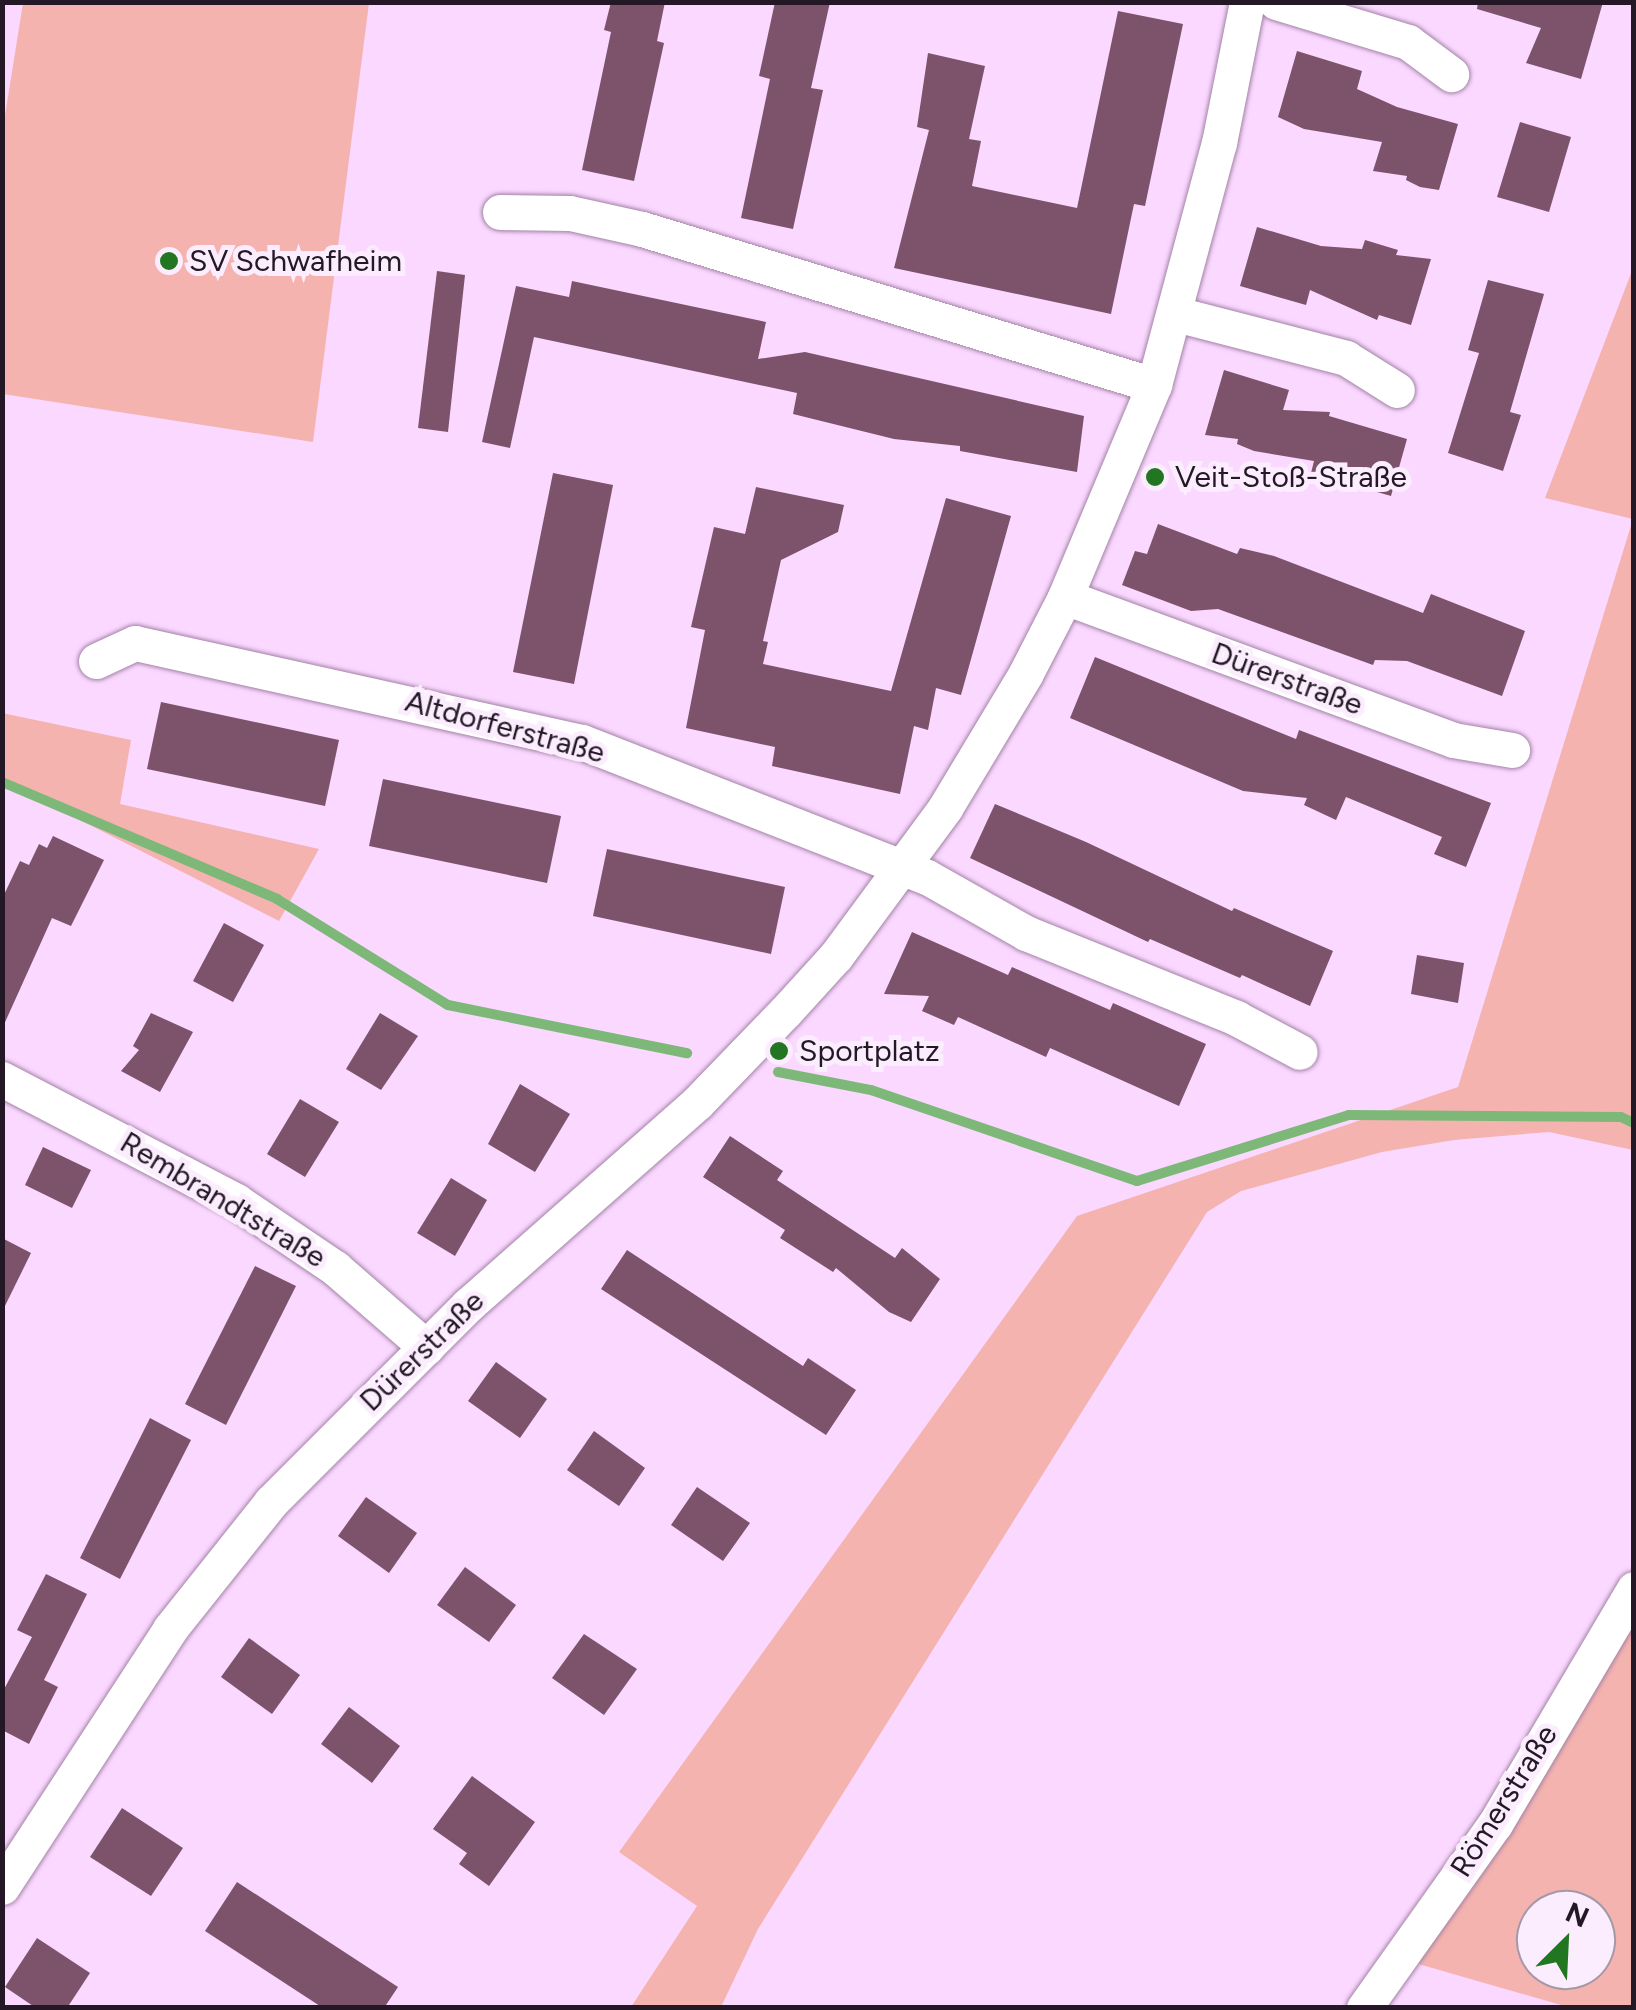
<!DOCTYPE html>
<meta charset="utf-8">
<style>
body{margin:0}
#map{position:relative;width:1636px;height:2010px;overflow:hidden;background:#fbd8ff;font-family:Figtree,sans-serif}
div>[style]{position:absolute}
.green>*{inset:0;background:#f5b3af}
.stream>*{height:10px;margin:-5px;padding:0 5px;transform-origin:5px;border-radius:5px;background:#7db879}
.building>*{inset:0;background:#7c536b}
.roads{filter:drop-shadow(0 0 2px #a383a7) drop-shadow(0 0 2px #a383a7)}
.minor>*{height:35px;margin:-17.5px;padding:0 17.5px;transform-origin:17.5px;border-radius:17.5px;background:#fff}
.dots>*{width:28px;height:28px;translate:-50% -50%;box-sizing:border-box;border:5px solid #fbedfd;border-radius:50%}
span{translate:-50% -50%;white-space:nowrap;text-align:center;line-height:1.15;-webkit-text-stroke:10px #fbedfd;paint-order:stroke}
.poi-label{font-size:30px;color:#241826}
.left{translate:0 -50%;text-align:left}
.street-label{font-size:30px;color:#241826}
.frame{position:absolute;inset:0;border:5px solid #241826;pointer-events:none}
.north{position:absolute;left:1516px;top:1890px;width:100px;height:100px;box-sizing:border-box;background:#fbedfd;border:2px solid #a598a7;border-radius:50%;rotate:24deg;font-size:28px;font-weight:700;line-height:40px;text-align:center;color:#241826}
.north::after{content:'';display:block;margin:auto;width:35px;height:45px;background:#227621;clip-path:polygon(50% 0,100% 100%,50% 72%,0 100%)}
</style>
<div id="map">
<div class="green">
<div style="clip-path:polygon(23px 3px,369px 3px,313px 442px,3px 394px,3px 128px)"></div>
<div style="clip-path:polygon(1633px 268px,1633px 1150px,1549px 1132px,1454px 1140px,1382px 1152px,1241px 1191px,1207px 1212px,758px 1929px,721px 2007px,631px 2007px,697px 1906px,619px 1852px,1077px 1216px,1458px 1087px,1633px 519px,1545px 498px)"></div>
<div style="clip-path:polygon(2px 713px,131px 740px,120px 804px,319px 849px,279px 921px,3px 781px)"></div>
<div style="clip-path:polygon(evenodd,1633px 1623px,1633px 2007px,1568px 2007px,1415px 1963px,1633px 1623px,1536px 1910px,1596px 1910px,1596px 1970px,1536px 1970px,1536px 1910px)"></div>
</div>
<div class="stream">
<div style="left:2px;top:782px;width:299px;rotate:23deg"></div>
<div style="left:277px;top:899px;width:201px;rotate:31.8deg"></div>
<div style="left:448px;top:1005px;width:244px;rotate:11.4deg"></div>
<div style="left:778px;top:1072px;width:95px;rotate:11deg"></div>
<div style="left:871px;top:1090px;width:281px;rotate:18.9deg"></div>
<div style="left:1137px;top:1181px;width:222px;rotate:-17.3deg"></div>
<div style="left:1349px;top:1115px;width:272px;rotate:0.4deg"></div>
<div style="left:1621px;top:1117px;width:14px;rotate:25deg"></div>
</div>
<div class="building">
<div style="clip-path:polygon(611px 2px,665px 2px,657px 41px,664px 43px,634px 181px,582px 170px,611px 32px,604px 30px)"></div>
<div style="clip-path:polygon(775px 2px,830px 2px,811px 88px,823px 90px,793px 229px,741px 218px,770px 79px,759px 76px)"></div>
<div style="clip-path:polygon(1478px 2px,1603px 2px,1581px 79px,1526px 63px,1541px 28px,1477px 9px)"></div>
<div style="clip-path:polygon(1118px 11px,1183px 24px,1145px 206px,1134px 204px,1111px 314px,894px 268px,929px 130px,917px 127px,928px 53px,985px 66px,969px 139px,981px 141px,972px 186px,1077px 208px)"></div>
<div style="clip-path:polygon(1297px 51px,1362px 71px,1357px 89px,1397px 107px,1458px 124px,1439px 190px,1420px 187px,1406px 180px,1407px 176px,1373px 171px,1382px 142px,1304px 129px,1278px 117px)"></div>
<div style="clip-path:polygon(1520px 122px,1571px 137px,1549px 212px,1497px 197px)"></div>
<div style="clip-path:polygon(1257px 227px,1321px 246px,1362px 249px,1365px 240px,1398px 250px,1396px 255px,1431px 259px,1411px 325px,1379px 315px,1377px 320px,1310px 290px,1306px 305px,1240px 286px)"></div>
<div style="clip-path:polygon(437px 271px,465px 275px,448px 432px,418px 428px)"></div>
<div style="clip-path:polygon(1488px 280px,1544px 294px,1510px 412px,1521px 415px,1503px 471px,1448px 453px,1479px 353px,1468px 350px)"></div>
<div style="clip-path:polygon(572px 281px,766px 322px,758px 359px,805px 352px,1084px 416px,1077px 472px,960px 451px,960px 446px,894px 439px,793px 414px,797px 393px,534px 337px,510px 448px,482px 442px,516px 286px,569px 297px)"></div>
<div style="clip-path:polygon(1224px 370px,1289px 390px,1283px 410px,1330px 412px,1329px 416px,1407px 439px,1391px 496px,1311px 473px,1314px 461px,1254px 451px,1237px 444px,1238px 439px,1205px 435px)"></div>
<div style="clip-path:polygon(553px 473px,613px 485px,574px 684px,513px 672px)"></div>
<div style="clip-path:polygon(756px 487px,844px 505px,838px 532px,781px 560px,763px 641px,768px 642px,763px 664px,891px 691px,946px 498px,1011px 516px,961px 695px,936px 688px,928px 730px,914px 726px,900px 794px,772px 766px,775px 747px,686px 728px,705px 630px,691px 627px,714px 527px,745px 534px)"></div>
<div style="clip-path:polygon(1158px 524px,1237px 554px,1240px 548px,1274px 556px,1423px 613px,1431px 594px,1525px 631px,1502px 696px,1407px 661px,1375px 660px,1373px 665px,1218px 609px,1191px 611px,1122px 585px,1135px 551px,1147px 554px)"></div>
<div style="clip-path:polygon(1095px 657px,1296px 739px,1299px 730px,1491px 803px,1466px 867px,1434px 854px,1442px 837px,1346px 797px,1336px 820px,1304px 805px,1307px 798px,1243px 791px,1070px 718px)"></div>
<div style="clip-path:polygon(161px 702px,339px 740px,325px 806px,147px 769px)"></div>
<div style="clip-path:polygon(383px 779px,561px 816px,547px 883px,369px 846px)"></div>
<div style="clip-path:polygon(995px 804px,1086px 842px,1232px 911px,1234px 908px,1333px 951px,1310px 1006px,1242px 975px,1240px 978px,1150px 939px,1148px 942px,970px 858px)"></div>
<div style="clip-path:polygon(53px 836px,104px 860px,71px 926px,52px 918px,2px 1029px,2px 899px,20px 861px,29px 865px,39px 844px,47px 848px)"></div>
<div style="clip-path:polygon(607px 849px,785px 887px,771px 954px,593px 916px)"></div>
<div style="clip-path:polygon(224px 923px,264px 945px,233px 1002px,193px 981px)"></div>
<div style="clip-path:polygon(912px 932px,1008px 975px,1012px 967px,1110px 1010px,1113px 1003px,1206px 1044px,1179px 1106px,1050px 1048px,1046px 1057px,958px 1017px,954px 1025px,922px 1011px,929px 996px,884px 994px)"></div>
<div style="clip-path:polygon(1417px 955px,1464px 963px,1458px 1003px,1411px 994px)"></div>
<div style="clip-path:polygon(151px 1013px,193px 1032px,160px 1092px,121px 1071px,139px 1050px,133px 1046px)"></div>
<div style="clip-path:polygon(380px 1013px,418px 1036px,381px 1090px,346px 1069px)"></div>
<div style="clip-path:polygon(520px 1084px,570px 1114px,535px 1172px,488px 1144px)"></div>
<div style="clip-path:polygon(300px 1099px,339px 1122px,305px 1177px,267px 1154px)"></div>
<div style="clip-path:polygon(730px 1136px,783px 1171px,777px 1180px,895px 1258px,902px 1248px,940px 1279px,911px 1322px,889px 1312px,836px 1268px,833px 1272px,780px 1238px,785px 1230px,703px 1177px)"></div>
<div style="clip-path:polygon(43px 1147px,91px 1170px,72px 1208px,25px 1185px)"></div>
<div style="clip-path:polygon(451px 1178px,487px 1200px,455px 1256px,417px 1233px)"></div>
<div style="clip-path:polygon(2px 1238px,31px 1253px,2px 1312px)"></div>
<div style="clip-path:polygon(627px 1250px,803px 1366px,808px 1358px,856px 1390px,826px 1435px,601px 1289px)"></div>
<div style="clip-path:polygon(255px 1266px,296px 1286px,226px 1425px,185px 1404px)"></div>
<div style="clip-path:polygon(496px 1362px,547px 1399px,520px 1438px,468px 1401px)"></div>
<div style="clip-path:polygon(150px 1418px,191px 1440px,120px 1579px,80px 1558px)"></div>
<div style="clip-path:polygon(594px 1431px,645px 1468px,619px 1506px,567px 1470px)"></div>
<div style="clip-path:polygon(697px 1487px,750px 1523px,723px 1561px,671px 1525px)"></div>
<div style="clip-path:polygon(366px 1497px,417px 1533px,389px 1573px,338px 1536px)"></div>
<div style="clip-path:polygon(465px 1567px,516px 1605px,489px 1642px,437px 1605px)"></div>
<div style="clip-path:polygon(46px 1574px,87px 1594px,44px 1680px,58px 1687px,29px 1744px,2px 1730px,2px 1693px,32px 1637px,17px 1630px)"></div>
<div style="clip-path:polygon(584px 1634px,637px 1669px,604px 1715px,552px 1678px)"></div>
<div style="clip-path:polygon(249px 1638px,300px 1675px,272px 1714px,221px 1677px)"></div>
<div style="clip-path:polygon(349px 1707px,400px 1746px,372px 1783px,321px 1744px)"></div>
<div style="clip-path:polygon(472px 1776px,535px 1822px,489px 1886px,459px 1864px,467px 1853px,433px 1829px)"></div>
<div style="clip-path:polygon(122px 1808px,183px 1848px,151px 1896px,90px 1857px)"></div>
<div style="clip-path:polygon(237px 1882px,398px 1987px,384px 2008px,323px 2008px,205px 1931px)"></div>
<div style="clip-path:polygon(37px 1938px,90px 1973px,67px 2008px,36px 2008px,5px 1987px)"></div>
</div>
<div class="roads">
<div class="minor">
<div style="left:1276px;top:2px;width:138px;rotate:16.9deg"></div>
<div style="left:1408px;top:42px;width:54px;rotate:36.7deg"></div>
<div style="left:500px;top:212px;width:70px;rotate:0.8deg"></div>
<div style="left:570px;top:213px;width:74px;rotate:12.5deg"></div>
<div style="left:642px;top:229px;width:535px;rotate:16.95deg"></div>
<div style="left:1176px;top:314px;width:176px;rotate:14.5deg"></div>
<div style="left:1346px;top:358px;width:60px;rotate:32.1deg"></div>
<div style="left:1065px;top:597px;width:414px;rotate:20.2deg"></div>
<div style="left:1453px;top:740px;width:60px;rotate:9.6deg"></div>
<div style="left:96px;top:661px;width:43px;rotate:-24.8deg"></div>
<div style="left:135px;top:643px;width:458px;rotate:12.5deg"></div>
<div style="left:582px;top:742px;width:370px;rotate:21.4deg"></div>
<div style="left:927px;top:877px;width:114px;rotate:29.5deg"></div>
<div style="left:1026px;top:933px;width:227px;rotate:22deg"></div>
<div style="left:1236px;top:1018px;width:72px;rotate:28deg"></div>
<div style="left:2px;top:1079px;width:264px;rotate:27.5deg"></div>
<div style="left:236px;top:1201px;width:120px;rotate:34.1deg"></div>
<div style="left:335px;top:1268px;width:121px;rotate:41deg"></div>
<div style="left:2px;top:1887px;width:308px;rotate:-56.9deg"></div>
<div style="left:170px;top:1629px;width:162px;rotate:-51.5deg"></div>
<div style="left:271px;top:1502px;width:279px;rotate:-45deg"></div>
<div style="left:468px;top:1305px;width:305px;rotate:-41.4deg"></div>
<div style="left:697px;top:1103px;width:127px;rotate:-46deg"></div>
<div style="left:785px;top:1012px;width:76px;rotate:-47.7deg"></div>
<div style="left:836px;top:956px;width:184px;rotate:-53.6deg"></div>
<div style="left:945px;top:808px;width:157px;rotate:-59deg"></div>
<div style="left:1026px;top:673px;width:85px;rotate:-62.8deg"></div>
<div style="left:1065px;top:597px;width:230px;rotate:-67.2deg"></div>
<div style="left:1154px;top:385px;width:251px;rotate:-75deg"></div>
<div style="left:1219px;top:143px;width:144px;rotate:-78.8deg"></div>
<div style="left:1364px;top:2008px;width:226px;rotate:-54.6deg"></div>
<div style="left:1495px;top:1824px;width:273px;rotate:-59.4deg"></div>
</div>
</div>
<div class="dots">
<div style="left:169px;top:261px;background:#227621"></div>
<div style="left:1155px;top:477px;background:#227621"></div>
<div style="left:779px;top:1051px;background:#227621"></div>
</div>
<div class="poi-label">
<span class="left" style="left:189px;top:261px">SV Schwafheim</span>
<span class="left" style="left:1175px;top:477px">Veit-Stoß-Straße</span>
<span class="left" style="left:799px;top:1051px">Sportplatz</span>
</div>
<div class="street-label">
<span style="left:1287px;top:679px;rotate:20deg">Dürerstraße</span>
<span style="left:505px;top:727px;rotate:15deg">Altdorferstraße</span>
<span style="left:223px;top:1200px;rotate:31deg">Rembrandtstraße</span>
<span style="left:422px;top:1351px;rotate:-44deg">Dürerstraße</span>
<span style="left:1504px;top:1801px;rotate:-58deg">Römerstraße</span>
</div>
<div class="frame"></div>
<div class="north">N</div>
</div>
